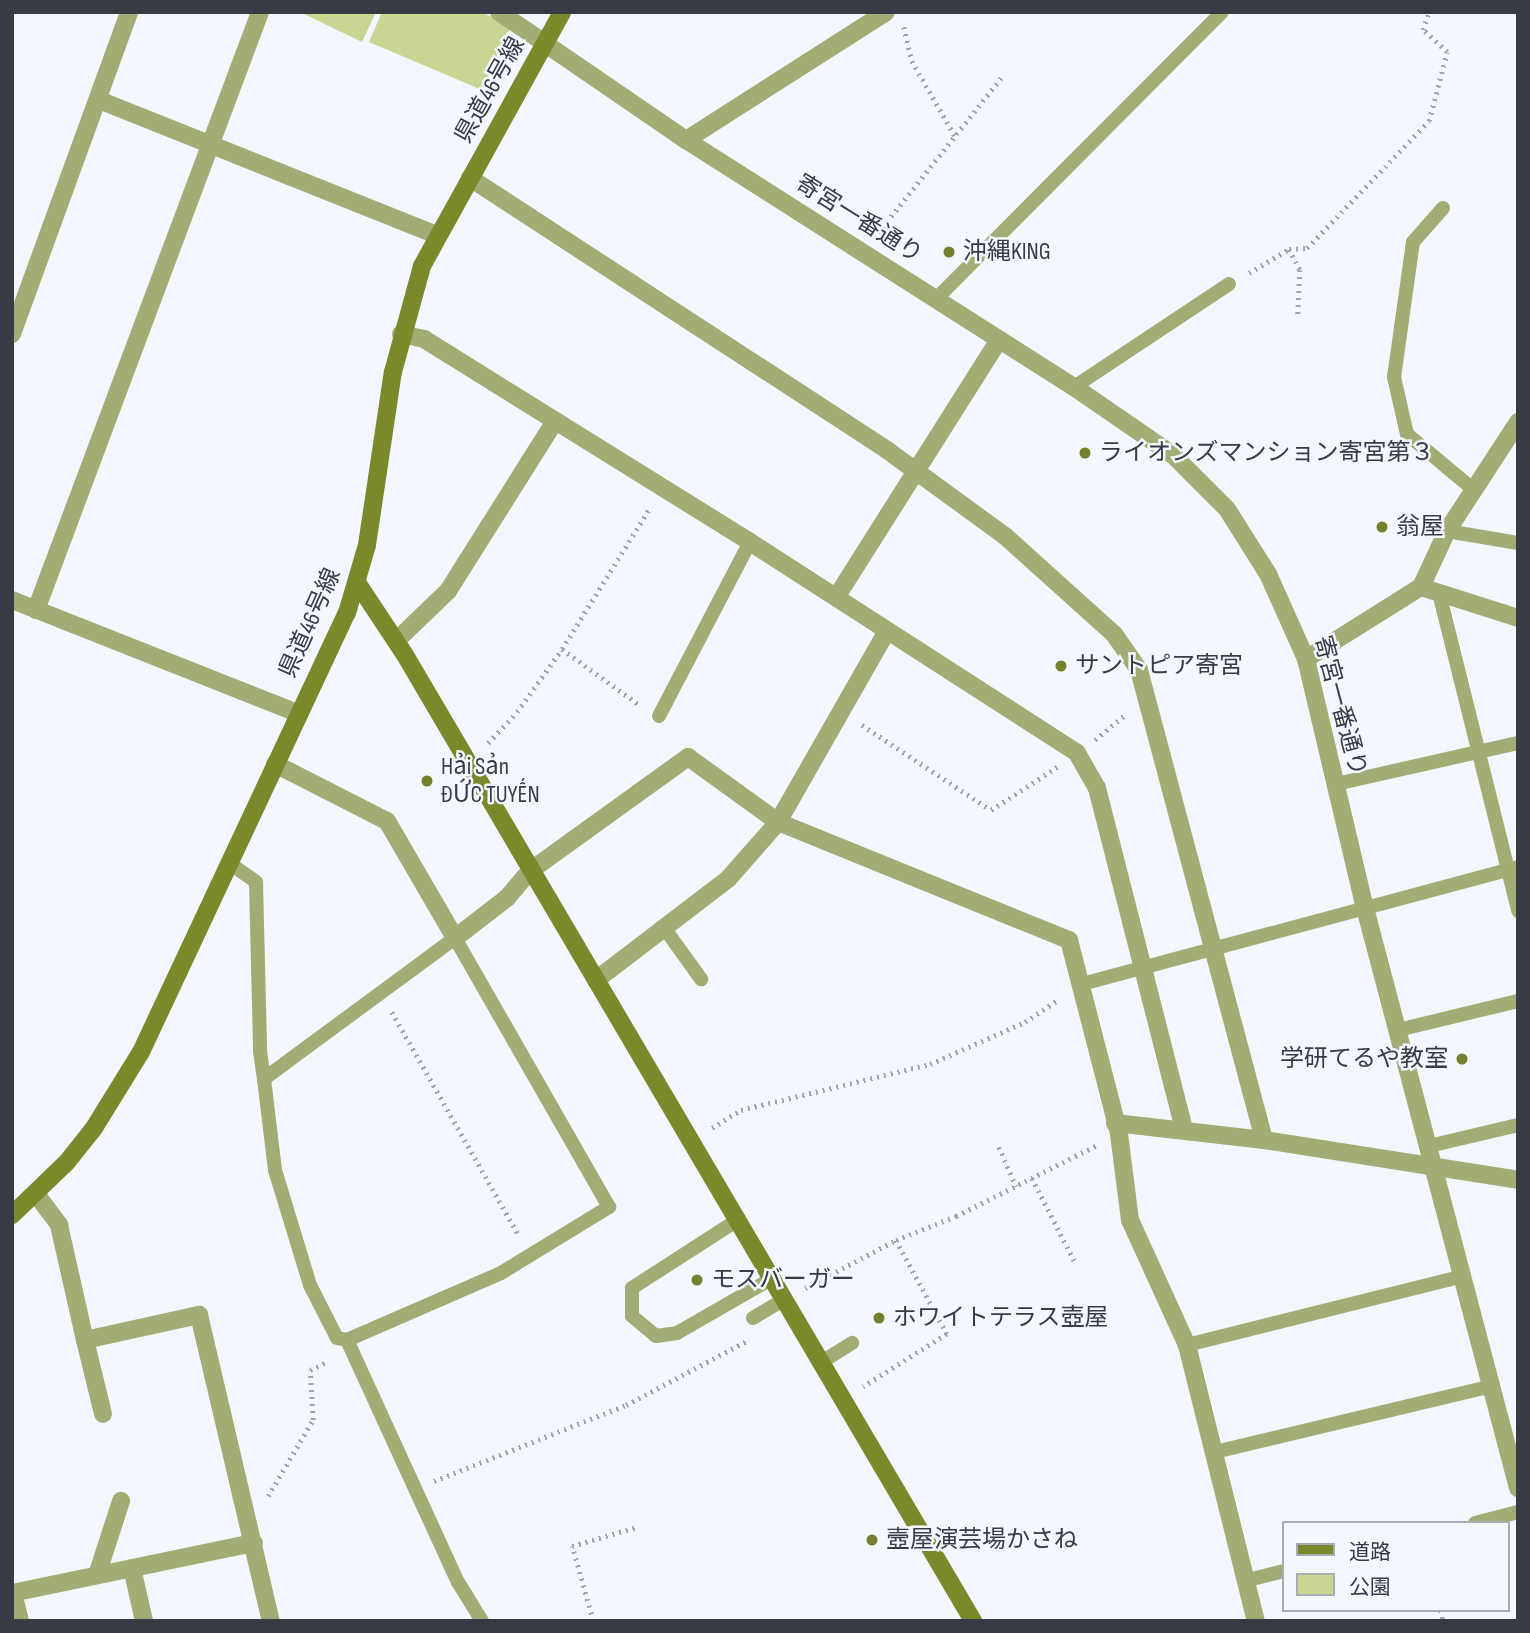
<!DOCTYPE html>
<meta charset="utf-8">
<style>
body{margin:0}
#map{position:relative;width:1530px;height:1633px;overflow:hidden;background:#f3f7fe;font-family:"Sofia Sans Condensed","Noto Sans JP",sans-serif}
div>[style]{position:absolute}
.green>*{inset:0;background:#c8d691}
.path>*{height:4.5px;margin-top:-2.25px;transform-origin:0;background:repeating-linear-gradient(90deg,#a1a5ac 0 2px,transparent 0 7px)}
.lane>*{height:14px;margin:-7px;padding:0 7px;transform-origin:7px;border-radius:7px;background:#a2ad75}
.street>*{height:18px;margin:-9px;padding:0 9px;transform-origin:9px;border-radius:9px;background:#a2ad75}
.secondary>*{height:18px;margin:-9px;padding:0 9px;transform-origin:9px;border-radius:9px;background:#7a892b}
.dots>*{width:19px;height:19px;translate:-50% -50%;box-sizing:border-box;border:4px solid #f3f7fe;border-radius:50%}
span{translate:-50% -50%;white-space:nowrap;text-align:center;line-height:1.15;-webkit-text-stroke:5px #f3f7fe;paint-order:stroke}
.street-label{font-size:24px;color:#383b43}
.poi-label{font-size:24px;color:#383b43}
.left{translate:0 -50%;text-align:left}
.right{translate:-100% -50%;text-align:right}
.frame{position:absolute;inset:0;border:14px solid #383b43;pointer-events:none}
.legend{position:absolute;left:1282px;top:1521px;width:228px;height:91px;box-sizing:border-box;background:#f3f7fe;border:2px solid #a8acb3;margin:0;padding:9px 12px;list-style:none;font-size:21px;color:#383b43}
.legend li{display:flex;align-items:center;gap:14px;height:35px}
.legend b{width:35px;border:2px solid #a8acb3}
</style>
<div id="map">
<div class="green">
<div style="clip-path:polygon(300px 12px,376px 12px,362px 42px)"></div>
<div style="clip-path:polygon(382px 12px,481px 12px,511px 26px,482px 90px,369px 42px)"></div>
</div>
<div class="path">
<div style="left:904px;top:27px;width:35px;rotate:77deg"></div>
<div style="left:912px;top:61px;width:86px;rotate:60.2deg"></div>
<div style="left:878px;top:233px;width:198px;rotate:-51.6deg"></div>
<div style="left:1289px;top:249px;width:24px;rotate:62deg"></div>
<div style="left:1300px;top:270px;width:44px;rotate:92.6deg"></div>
<div style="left:1249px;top:273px;width:47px;rotate:-31deg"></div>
<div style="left:1289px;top:249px;width:18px;rotate:-3deg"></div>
<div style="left:1307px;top:248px;width:176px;rotate:-46.2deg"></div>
<div style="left:1429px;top:121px;width:71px;rotate:-75.4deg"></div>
<div style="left:1447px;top:52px;width:33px;rotate:-137deg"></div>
<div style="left:1423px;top:30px;width:19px;rotate:-72deg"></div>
<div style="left:562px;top:649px;width:97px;rotate:35.8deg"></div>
<div style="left:862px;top:725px;width:154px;rotate:33.4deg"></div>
<div style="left:991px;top:810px;width:79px;rotate:-33.1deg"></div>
<div style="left:1095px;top:740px;width:40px;rotate:-40deg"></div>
<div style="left:488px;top:743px;width:42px;rotate:-46.9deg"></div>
<div style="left:517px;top:712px;width:77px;rotate:-54.5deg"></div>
<div style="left:562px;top:649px;width:168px;rotate:-58.1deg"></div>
<div style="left:392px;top:1012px;width:257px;rotate:60.4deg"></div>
<div style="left:712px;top:1128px;width:34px;rotate:-32deg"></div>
<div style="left:741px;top:1110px;width:195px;rotate:-13.7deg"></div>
<div style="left:930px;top:1064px;width:104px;rotate:-23.9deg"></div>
<div style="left:1025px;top:1022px;width:40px;rotate:-34deg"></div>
<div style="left:999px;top:1147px;width:43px;rotate:66.4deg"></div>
<div style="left:1032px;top:1178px;width:94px;rotate:62.9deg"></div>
<div style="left:896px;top:1240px;width:65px;rotate:-21.8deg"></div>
<div style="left:956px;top:1216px;width:158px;rotate:-26.7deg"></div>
<div style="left:805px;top:1288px;width:103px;rotate:-27.8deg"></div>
<div style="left:896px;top:1240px;width:107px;rotate:61.5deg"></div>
<div style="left:947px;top:1334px;width:99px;rotate:147.8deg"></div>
<div style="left:434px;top:1481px;width:206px;rotate:-21.6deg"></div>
<div style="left:626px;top:1405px;width:138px;rotate:-28deg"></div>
<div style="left:268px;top:1496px;width:88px;rotate:-59.4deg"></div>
<div style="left:313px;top:1420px;width:50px;rotate:-93.4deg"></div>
<div style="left:310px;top:1370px;width:21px;rotate:-25deg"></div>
<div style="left:1441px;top:1610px;width:11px;rotate:80deg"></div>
<div style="left:593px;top:1621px;width:78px;rotate:-105.6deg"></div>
<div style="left:572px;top:1546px;width:68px;rotate:-16.3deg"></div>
</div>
<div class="lane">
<div style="left:1443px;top:208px;width:45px;rotate:131.4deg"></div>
<div style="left:1413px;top:242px;width:136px;rotate:98deg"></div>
<div style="left:1394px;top:377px;width:58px;rotate:77.2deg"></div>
<div style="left:1407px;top:434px;width:87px;rotate:39.9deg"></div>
<div style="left:937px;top:298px;width:404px;rotate:-45.1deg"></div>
<div style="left:1074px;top:387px;width:186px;rotate:-33.6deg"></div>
<div style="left:1447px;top:531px;width:72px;rotate:9.6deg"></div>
<div style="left:1439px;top:593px;width:328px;rotate:76deg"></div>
<div style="left:659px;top:716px;width:196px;rotate:-62.4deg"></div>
<div style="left:1336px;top:784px;width:187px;rotate:-12.7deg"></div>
<div style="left:232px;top:865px;width:29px;rotate:35deg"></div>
<div style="left:256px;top:882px;width:169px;rotate:88.6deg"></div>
<div style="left:260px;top:1051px;width:28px;rotate:82deg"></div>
<div style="left:264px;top:1079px;width:92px;rotate:83.1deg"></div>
<div style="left:275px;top:1170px;width:120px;rotate:73.1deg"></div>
<div style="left:310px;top:1285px;width:59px;rotate:63deg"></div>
<div style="left:337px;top:1338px;width:10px;rotate:11deg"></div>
<div style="left:347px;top:1340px;width:168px;rotate:-23.5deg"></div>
<div style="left:501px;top:1273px;width:127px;rotate:-31.4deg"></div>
<div style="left:609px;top:1207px;width:310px;rotate:-119.8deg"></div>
<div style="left:455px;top:938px;width:237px;rotate:143.6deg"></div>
<div style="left:665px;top:929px;width:62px;rotate:54.2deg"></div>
<div style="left:1082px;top:984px;width:451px;rotate:-15deg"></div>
<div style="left:1398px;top:1030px;width:123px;rotate:-13.6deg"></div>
<div style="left:1429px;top:1146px;width:91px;rotate:-13.3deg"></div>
<div style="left:736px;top:1221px;width:124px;rotate:147.2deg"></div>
<div style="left:632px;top:1288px;width:28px;rotate:90deg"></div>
<div style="left:632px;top:1316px;width:31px;rotate:40deg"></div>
<div style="left:656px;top:1336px;width:21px;rotate:-8deg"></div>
<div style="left:677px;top:1333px;width:108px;rotate:-29.9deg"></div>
<div style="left:753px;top:1318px;width:35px;rotate:-31deg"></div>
<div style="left:347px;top:1340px;width:266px;rotate:65.4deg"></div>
<div style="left:458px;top:1582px;width:46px;rotate:58.4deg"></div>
<div style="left:1187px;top:1345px;width:285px;rotate:-14deg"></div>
<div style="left:820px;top:1363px;width:38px;rotate:-32deg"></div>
<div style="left:1215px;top:1452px;width:285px;rotate:-13.4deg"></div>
<div style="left:1475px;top:1523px;width:44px;rotate:-14.3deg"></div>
<div style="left:1248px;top:1580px;width:36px;rotate:-14deg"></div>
</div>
<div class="street">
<div style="left:499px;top:12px;width:227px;rotate:34.4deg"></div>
<div style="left:686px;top:140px;width:460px;rotate:32.5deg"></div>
<div style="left:1074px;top:387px;width:120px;rotate:34.5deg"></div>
<div style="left:1173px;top:455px;width:76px;rotate:45deg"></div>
<div style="left:1227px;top:509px;width:77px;rotate:57.8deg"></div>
<div style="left:1268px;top:574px;width:93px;rotate:65.9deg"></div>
<div style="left:1306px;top:659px;width:256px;rotate:76.7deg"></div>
<div style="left:1365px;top:908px;width:600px;rotate:75.22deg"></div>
<div style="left:99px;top:100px;width:364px;rotate:21.8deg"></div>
<div style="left:686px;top:140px;width:237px;rotate:-32.6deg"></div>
<div style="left:470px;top:178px;width:498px;rotate:33.1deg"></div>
<div style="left:887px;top:450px;width:146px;rotate:36.1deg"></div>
<div style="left:1005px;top:536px;width:147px;rotate:42deg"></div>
<div style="left:1114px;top:634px;width:44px;rotate:55.2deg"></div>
<div style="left:1139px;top:670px;width:486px;rotate:75.1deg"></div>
<div style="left:12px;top:334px;width:343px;rotate:-70deg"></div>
<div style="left:401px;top:334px;width:24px;rotate:12deg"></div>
<div style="left:424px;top:339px;width:384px;rotate:31.9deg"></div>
<div style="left:750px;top:542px;width:389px;rotate:32.8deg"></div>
<div style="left:1077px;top:753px;width:40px;rotate:60.3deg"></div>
<div style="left:1097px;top:788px;width:353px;rotate:75.7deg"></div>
<div style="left:1421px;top:587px;width:102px;rotate:17.7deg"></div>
<div style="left:837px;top:596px;width:303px;rotate:-57.7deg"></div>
<div style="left:12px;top:600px;width:308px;rotate:21.6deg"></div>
<div style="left:36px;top:610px;width:639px;rotate:-69.46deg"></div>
<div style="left:396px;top:641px;width:72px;rotate:-43.9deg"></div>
<div style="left:448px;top:591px;width:201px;rotate:-57.8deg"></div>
<div style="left:1306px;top:659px;width:136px;rotate:-32.1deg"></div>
<div style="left:1421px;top:587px;width:62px;rotate:-65.1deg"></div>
<div style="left:1447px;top:531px;width:130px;rotate:-56.9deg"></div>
<div style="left:275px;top:764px;width:126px;rotate:27deg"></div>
<div style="left:387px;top:821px;width:135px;rotate:59.8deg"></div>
<div style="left:455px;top:938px;width:66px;rotate:-37.6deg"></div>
<div style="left:507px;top:898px;width:35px;rotate:-50deg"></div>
<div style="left:530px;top:871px;width:195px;rotate:-35.8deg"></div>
<div style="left:688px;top:757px;width:111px;rotate:35.8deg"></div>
<div style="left:778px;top:822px;width:314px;rotate:22.1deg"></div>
<div style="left:1069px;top:940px;width:200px;rotate:75.5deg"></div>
<div style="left:1119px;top:1134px;width:87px;rotate:82.7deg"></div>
<div style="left:1130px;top:1220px;width:137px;rotate:65.5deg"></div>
<div style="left:1187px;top:1345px;width:284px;rotate:76deg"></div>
<div style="left:596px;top:980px;width:166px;rotate:-37.4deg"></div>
<div style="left:728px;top:879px;width:76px;rotate:-48.7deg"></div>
<div style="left:778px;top:822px;width:220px;rotate:-60.3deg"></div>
<div style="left:1115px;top:1123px;width:150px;rotate:6.5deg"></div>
<div style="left:1264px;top:1140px;width:257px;rotate:8.9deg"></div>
<div style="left:36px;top:1194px;width:39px;rotate:53deg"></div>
<div style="left:59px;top:1225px;width:118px;rotate:77.3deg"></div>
<div style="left:85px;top:1340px;width:117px;rotate:-12.4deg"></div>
<div style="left:199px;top:1315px;width:314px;rotate:76.8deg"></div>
<div style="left:85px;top:1340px;width:76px;rotate:76.3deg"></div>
<div style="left:132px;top:1568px;width:54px;rotate:77.2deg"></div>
<div style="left:97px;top:1575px;width:78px;rotate:-72deg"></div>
<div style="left:12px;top:1593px;width:247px;rotate:-11.7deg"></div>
<div style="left:13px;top:1593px;width:29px;rotate:76deg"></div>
</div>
<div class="secondary">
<div style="left:358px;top:584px;width:85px;rotate:56.5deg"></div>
<div style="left:405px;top:655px;width:1121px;rotate:59.54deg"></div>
<div style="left:12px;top:1215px;width:76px;rotate:-43.9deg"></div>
<div style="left:67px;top:1162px;width:43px;rotate:-51.5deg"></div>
<div style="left:94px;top:1128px;width:89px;rotate:-58.3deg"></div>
<div style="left:141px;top:1052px;width:485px;rotate:-64.9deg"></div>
<div style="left:347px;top:613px;width:71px;rotate:-73.6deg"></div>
<div style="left:367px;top:545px;width:175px;rotate:-81.5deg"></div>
<div style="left:393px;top:372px;width:110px;rotate:-74.7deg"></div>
<div style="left:422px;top:266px;width:290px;rotate:-61.1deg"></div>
</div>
<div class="dots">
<div style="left:949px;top:252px;background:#73802d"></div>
<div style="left:1085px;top:453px;background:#73802d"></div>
<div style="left:1382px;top:527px;background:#73802d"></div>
<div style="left:1061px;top:666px;background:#73802d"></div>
<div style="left:427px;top:781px;background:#73802d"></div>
<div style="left:1462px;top:1059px;background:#73802d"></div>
<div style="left:697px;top:1280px;background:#73802d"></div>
<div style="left:879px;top:1318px;background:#73802d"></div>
<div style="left:872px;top:1540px;background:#73802d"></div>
</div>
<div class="street-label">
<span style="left:490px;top:90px;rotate:-61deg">県道46号線</span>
<span style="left:859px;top:219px;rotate:32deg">寄宮一番通り</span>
<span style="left:310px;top:623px;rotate:-66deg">県道46号線</span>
<span style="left:1340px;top:706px;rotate:75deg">寄宮一番通り</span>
</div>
<div class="poi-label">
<span class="left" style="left:963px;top:252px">沖縄KING</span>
<span class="left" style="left:1099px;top:453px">ライオンズマンション寄宮第３</span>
<span class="left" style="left:1396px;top:527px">翁屋</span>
<span class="left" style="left:1075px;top:666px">サントピア寄宮</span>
<span class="left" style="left:441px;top:781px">Hải Sản<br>ĐỨC TUYẾN</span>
<span class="right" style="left:1448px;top:1059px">学研てるや教室</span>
<span class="left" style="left:711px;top:1280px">モスバーガー</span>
<span class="left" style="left:893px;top:1318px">ホワイトテラス壺屋</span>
<span class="left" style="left:886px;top:1540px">壼屋演芸場かさね</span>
</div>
<div class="frame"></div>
<ul class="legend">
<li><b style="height:9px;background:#7a892b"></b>道路</li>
<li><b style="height:19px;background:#c8d691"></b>公園</li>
</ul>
</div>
